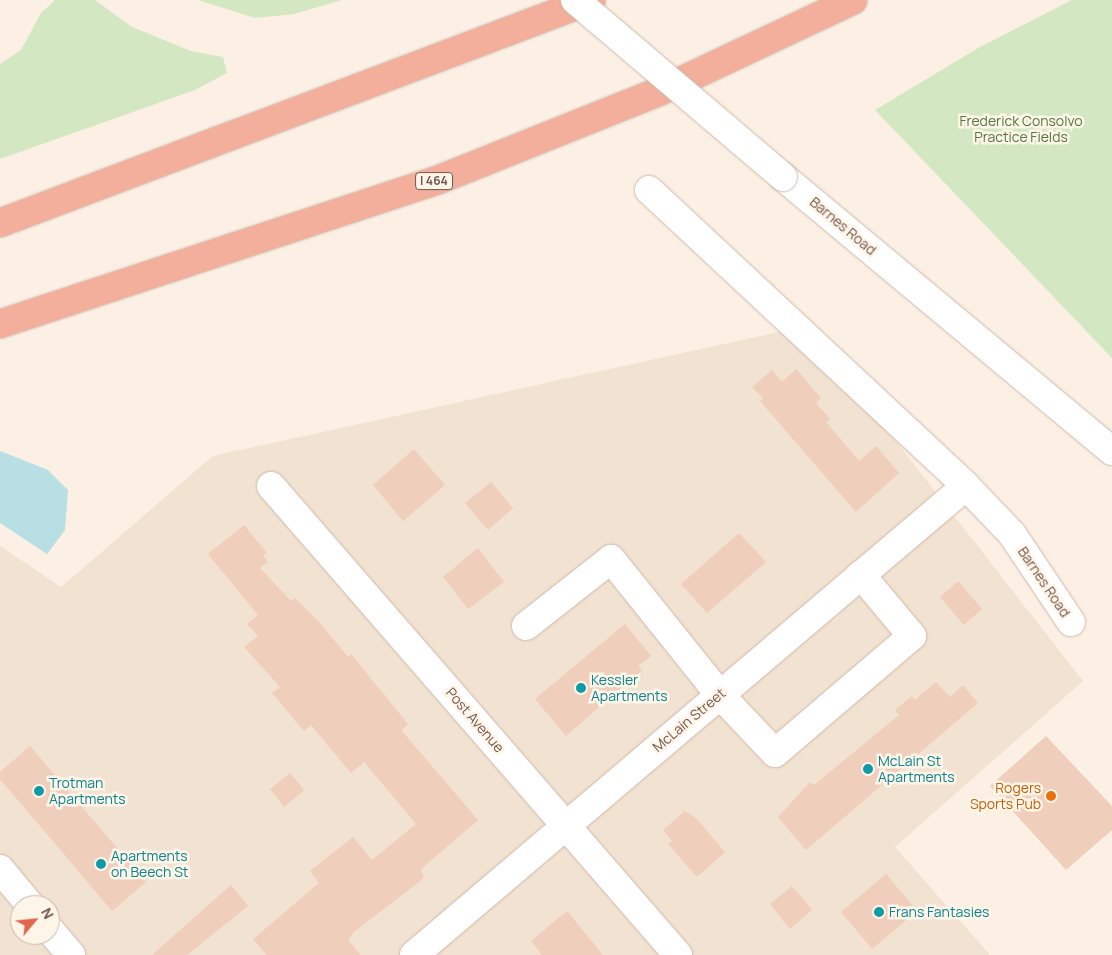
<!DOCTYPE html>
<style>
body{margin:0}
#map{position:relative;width:1112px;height:955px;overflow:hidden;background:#fbf0e3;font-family:Manrope,sans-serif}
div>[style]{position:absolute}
.residential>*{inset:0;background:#f2e2d1}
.green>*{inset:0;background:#d3e8c2}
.water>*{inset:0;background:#b8dfe3}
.building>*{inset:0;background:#efcebb}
.roads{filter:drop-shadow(0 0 1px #cebaad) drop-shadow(0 0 1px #cebaad)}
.minor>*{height:28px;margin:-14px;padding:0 14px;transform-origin:14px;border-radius:14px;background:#fff}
.highway>*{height:28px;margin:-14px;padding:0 14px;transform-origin:14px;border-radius:14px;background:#f3ae9c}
.bridges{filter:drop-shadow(0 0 1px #cebaad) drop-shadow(0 0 1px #cebaad)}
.minor-bridge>*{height:28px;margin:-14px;padding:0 14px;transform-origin:14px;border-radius:14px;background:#fff}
.dots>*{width:14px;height:14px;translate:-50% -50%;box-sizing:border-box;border:2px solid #fef5e9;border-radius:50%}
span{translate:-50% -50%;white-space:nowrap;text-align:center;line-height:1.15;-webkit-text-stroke:5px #fef5e9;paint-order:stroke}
.shield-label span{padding:1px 4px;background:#fef5e9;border:1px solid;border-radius:4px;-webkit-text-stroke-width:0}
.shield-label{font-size:12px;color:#72564a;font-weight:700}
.park-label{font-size:14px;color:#547842}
.street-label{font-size:14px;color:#72564a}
.culture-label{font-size:14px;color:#0d838f}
.left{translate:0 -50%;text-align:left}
.food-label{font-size:14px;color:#c56008}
.right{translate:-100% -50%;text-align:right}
.north{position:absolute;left:10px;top:895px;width:50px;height:50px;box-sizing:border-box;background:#fef5e9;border:1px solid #c6b5a9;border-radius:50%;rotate:62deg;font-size:14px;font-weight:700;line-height:20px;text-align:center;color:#72564a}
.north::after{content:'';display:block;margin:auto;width:18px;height:22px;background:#e0664c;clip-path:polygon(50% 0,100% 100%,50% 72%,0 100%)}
</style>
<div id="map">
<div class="residential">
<div style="clip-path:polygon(evenodd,806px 326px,1083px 681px,895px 847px,990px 955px,0 955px,0 546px,61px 587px,213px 456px,806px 326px,20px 905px,50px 905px,50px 935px,20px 935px,20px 905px)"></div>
</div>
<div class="green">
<div style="clip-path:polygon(55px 0,95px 0,132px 27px,191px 51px,223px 57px,227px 73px,195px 90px,0 159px,0 64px,21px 50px,41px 13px)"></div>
<div style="clip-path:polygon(198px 0,342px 0,294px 14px,255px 18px)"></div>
<div style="clip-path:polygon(1072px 0,1112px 0,1112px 358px,875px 110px,978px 48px)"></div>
</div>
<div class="water">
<div style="clip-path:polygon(0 451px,48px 470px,68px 490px,65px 530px,47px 554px,0 523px)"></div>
</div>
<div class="building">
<div style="clip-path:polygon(796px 369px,821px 398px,816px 403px,830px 419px,826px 422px,859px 461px,876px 446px,899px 473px,856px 512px,760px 401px,763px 398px,752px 387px,772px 370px,782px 382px)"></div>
<div style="clip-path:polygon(414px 449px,445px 485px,403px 521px,373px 485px)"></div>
<div style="clip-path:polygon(491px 482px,513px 508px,488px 530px,465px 503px)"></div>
<div style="clip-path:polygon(244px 525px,267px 553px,263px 556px,268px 562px,260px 568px,291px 601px,295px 598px,320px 623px,348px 657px,351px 654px,408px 724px,401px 730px,478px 820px,421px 869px,424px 878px,354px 932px,348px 940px,361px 955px,267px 955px,253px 939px,319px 883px,310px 871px,353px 837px,372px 860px,416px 824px,364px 762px,351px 773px,311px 725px,304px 731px,272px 693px,280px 687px,244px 647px,258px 636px,247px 624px,258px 615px,208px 554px)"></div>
<div style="clip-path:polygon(739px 533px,766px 562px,707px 613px,681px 584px)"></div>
<div style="clip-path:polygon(478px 548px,504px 582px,468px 609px,443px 577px)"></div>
<div style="clip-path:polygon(958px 581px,982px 609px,964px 625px,940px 597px)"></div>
<div style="clip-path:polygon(625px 624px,651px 656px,638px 666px,642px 670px,566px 736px,535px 699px)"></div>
<div style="clip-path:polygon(936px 682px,950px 697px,963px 685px,978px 703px,806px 850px,778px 817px,810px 782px,814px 785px,899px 715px,895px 710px,912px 696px,915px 700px)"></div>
<div style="clip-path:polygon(1046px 736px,1112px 806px,1112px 830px,1066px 870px,990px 786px)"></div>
<div style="clip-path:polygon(30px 746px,146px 882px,112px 911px,0 779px,0 772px)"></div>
<div style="clip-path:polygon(290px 773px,304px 790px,284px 807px,270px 789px)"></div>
<div style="clip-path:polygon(685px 811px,697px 819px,725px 852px,697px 877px,668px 844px,672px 841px,663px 830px)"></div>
<div style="clip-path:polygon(886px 874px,917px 911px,872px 949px,841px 912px)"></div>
<div style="clip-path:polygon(231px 885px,248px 906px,187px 955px,152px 955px)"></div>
<div style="clip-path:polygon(792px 886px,812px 910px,790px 929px,770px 904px)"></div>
<div style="clip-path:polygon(567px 911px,603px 955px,542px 955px,531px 941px)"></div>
</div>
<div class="roads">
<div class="minor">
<div style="left:783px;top:177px;width:428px;rotate:39.8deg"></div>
<div style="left:649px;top:190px;width:434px;rotate:43deg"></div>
<div style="left:966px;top:486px;width:66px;rotate:46.2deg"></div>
<div style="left:1012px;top:534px;width:106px;rotate:56.2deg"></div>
<div style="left:271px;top:486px;width:621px;rotate:49.05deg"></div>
<div style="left:526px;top:626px;width:108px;rotate:-38.2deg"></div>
<div style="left:611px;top:559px;width:173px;rotate:51.3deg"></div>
<div style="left:719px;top:694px;width:81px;rotate:46.5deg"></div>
<div style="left:775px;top:753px;width:180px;rotate:-40.5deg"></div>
<div style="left:912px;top:636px;width:80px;rotate:-129.9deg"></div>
<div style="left:0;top:869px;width:47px;rotate:50.2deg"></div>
<div style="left:50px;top:930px;width:33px;rotate:50deg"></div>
<div style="left:414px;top:955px;width:724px;rotate:-40.35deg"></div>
</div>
<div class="highway">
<div style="left:0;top:223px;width:632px;rotate:-20.67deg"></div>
<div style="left:0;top:324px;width:461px;rotate:-18.2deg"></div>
<div style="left:438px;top:180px;width:239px;rotate:-21.8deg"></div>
<div style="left:660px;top:91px;width:213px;rotate:-25.2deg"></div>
</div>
</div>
<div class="bridges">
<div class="minor-bridge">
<div style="left:575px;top:0;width:273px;rotate:40.4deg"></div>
</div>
</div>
<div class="dots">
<div style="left:581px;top:688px;background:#0f9aa8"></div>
<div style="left:868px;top:769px;background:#0f9aa8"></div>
<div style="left:39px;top:791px;background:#0f9aa8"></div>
<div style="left:1051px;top:796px;background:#e8710a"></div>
<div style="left:101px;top:864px;background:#0f9aa8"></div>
<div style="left:879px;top:912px;background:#0f9aa8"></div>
</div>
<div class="shield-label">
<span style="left:434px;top:181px">I 464</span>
</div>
<div class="park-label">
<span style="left:1021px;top:129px">Frederick Consolvo<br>Practice Fields</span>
</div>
<div class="street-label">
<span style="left:843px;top:226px;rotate:40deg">Barnes Road</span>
<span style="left:1044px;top:582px;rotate:56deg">Barnes Road</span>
<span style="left:475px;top:720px;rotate:49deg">Post Avenue</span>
<span style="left:689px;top:720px;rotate:-40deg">McLain Street</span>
</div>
<div class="culture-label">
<span class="left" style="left:591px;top:688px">Kessler<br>Apartments</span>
<span class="left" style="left:878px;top:769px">McLain St<br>Apartments</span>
<span class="left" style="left:49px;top:791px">Trotman<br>Apartments</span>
<span class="left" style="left:111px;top:864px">Apartments<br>on Beech St</span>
<span class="left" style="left:889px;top:912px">Frans Fantasies</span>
</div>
<div class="food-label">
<span class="right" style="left:1041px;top:796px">Rogers<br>Sports Pub</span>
</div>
<div class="north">N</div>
</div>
